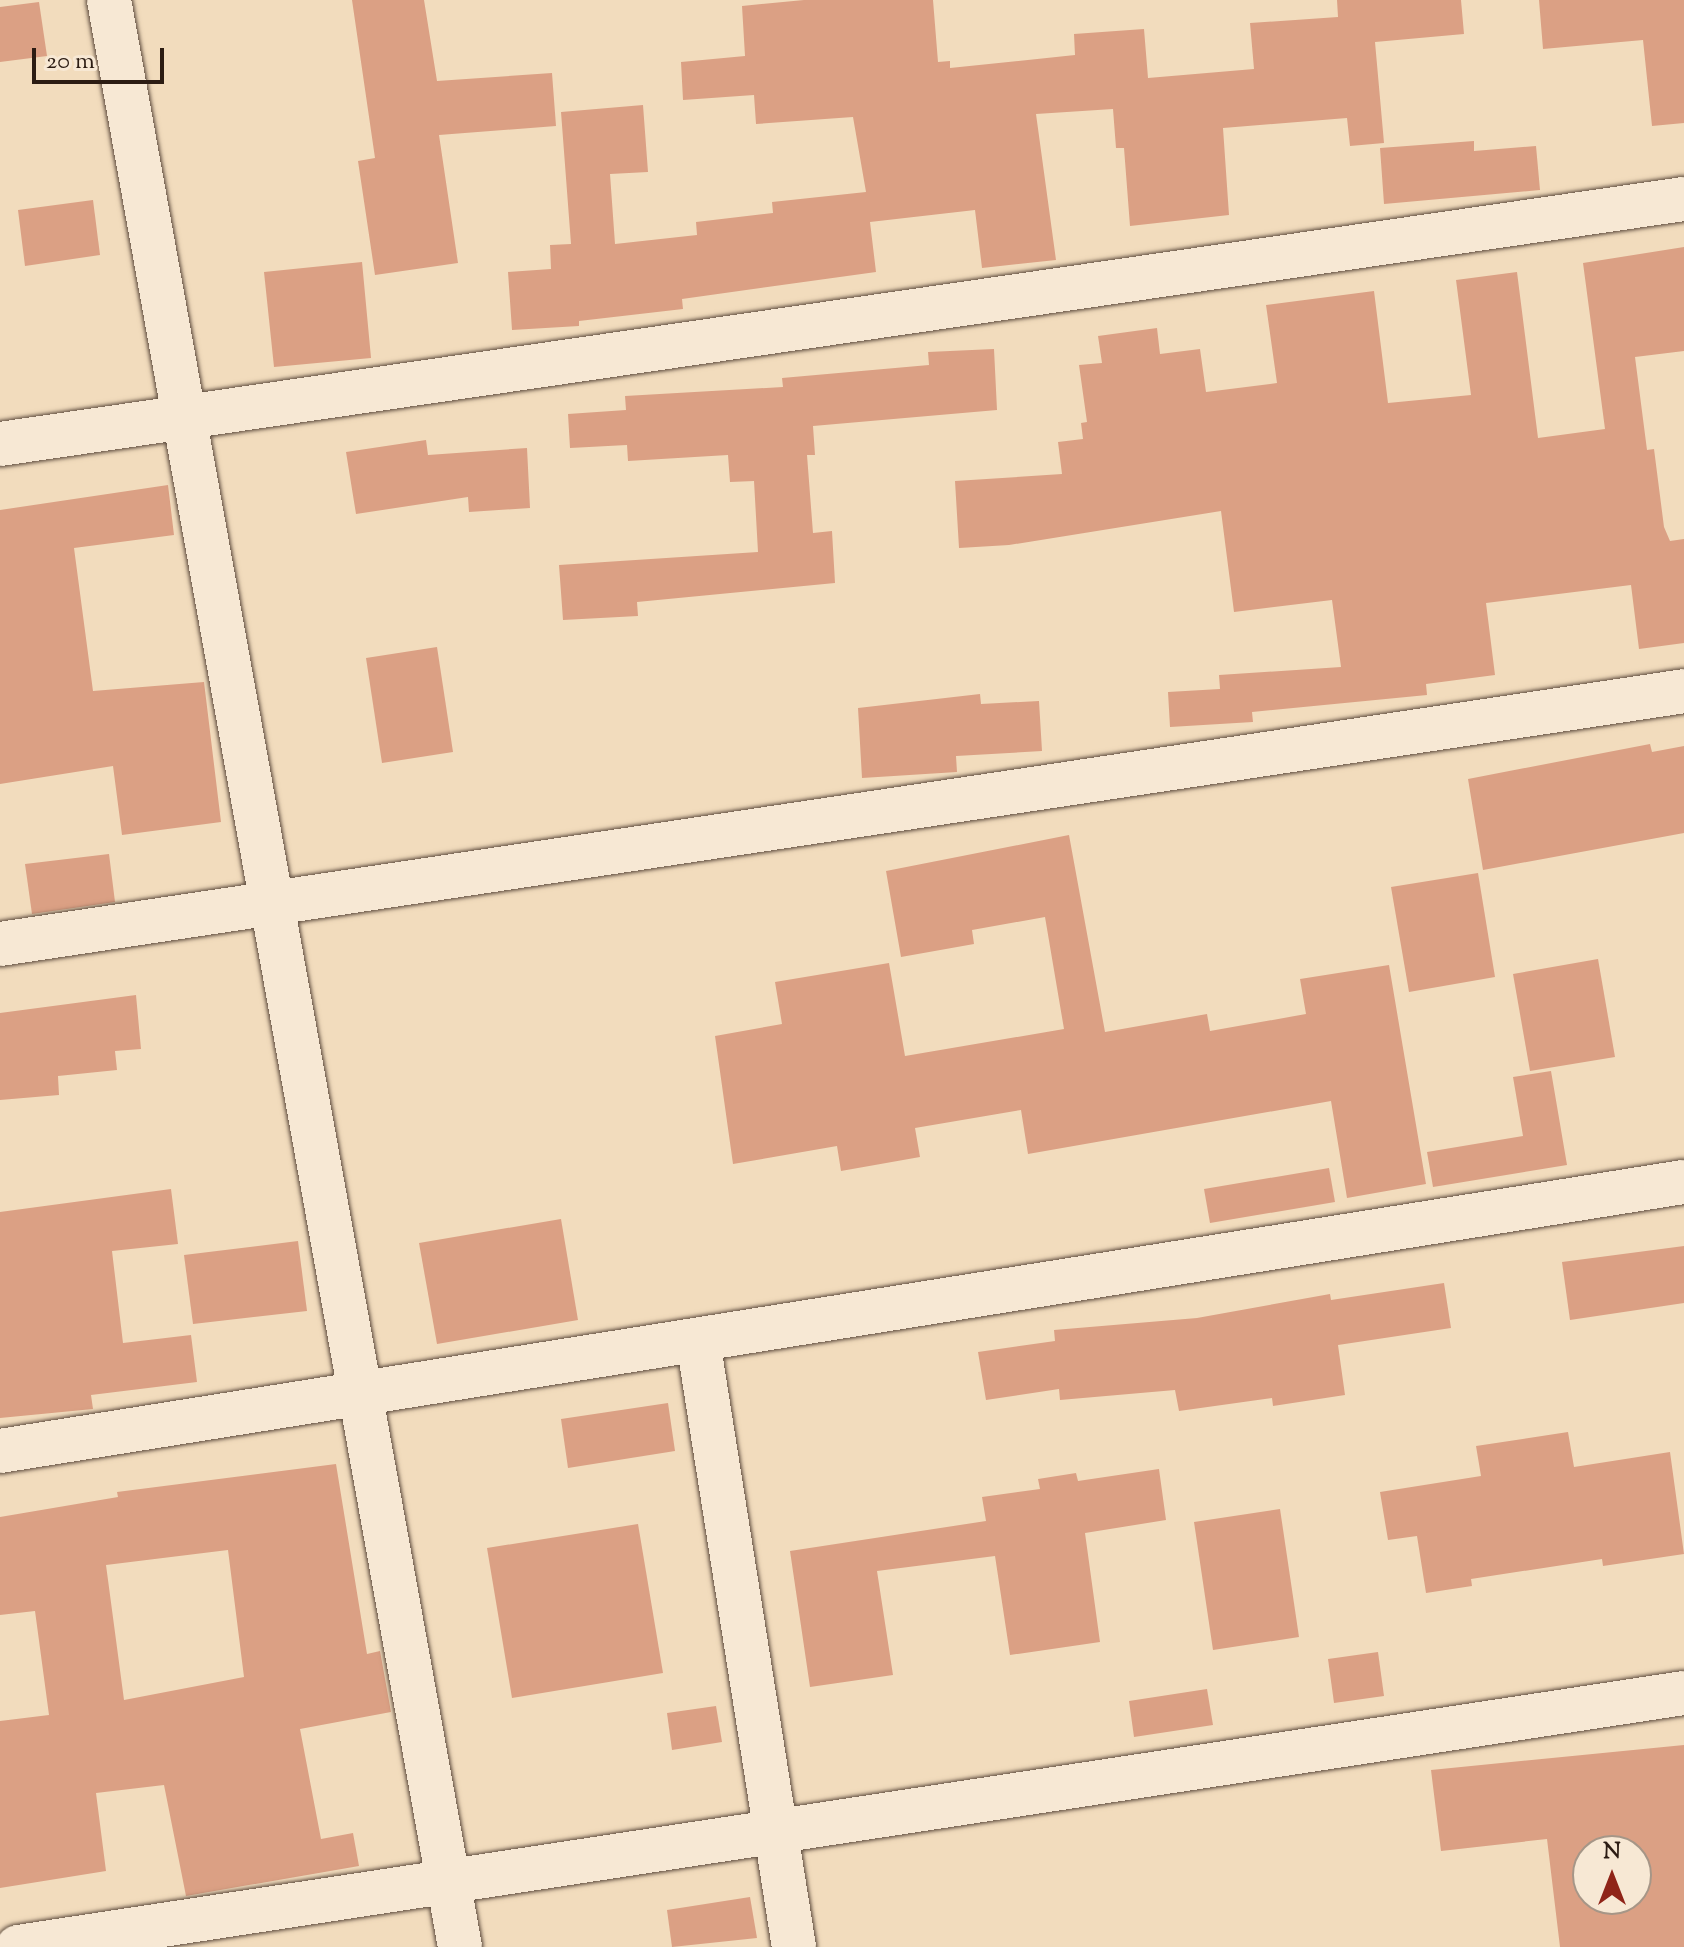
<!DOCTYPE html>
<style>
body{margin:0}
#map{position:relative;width:1684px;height:1947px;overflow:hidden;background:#f2dcbd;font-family:"Sorts Mill Goudy",serif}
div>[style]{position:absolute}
.building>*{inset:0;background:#dba084}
.roads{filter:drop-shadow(0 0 2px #5e4c3e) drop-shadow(0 0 2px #5e4c3e)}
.minor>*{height:44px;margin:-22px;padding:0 22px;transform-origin:22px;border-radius:22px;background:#f7e8d4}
span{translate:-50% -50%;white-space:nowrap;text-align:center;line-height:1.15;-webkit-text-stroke:7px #f7e8d4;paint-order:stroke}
.north{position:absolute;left:1572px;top:1835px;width:80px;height:80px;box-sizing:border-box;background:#f7e8d4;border:2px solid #a69687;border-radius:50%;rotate:0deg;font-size:22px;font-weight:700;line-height:32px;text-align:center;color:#2c1c13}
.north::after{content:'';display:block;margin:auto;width:28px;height:36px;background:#8f2418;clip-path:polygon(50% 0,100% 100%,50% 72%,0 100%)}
.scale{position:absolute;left:32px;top:48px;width:132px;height:36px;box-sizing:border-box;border:4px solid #2c1c13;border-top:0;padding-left:10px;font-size:24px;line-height:28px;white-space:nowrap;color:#2c1c13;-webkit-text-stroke:6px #f7e8d4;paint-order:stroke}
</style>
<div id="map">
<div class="building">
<div style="clip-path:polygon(352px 0,424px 0,437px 81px,552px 73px,556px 126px,439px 135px,458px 263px,375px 275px,358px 161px,375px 158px)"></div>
<div style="clip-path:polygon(804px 0,933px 0,938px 62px,950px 61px,950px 68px,1075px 55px,1074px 34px,1144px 29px,1148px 78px,1254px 69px,1250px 23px,1338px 17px,1337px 0,1461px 0,1464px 34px,1375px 42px,1384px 143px,1350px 146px,1347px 118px,1223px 128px,1229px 215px,1130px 226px,1124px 148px,1116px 148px,1113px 109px,1036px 114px,1056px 260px,982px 268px,975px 210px,870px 222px,876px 272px,682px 299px,683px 309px,579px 321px,579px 326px,512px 330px,508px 272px,551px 269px,550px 245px,571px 244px,561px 112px,643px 105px,648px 172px,610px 174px,615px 244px,697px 235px,696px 222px,773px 213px,772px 202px,866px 192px,853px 117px,756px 124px,754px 95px,683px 100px,681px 62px,745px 56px,742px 6px)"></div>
<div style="clip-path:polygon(1539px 0,1684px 0,1684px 123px,1652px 126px,1643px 40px,1543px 49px)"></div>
<div style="clip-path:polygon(39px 2px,47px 56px,0 62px,0 7px)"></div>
<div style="clip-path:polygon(1474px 141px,1474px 151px,1536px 146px,1540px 190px,1384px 204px,1380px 148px)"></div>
<div style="clip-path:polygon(93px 200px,100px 255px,25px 266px,18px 210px)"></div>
<div style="clip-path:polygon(1684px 247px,1684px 351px,1635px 357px,1647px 450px,1654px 449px,1664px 527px,1670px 541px,1684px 539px,1684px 643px,1639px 649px,1631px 585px,1486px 603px,1495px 675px,1426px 684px,1427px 695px,1252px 712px,1253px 722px,1170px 727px,1168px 692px,1220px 689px,1219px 675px,1341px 667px,1332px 600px,1234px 612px,1221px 511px,1009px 545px,959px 548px,955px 481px,1062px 474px,1058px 442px,1083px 439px,1081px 423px,1087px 422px,1079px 365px,1102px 363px,1098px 336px,1157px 328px,1160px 354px,1200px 349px,1206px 392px,1277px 383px,1266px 305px,1374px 291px,1388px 403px,1471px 395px,1456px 280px,1517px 272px,1538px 438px,1605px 429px,1583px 263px)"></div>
<div style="clip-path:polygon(362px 262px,371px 358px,274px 367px,264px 272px)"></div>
<div style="clip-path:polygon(994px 349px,997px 410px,813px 426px,815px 455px,807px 455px,813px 533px,832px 531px,835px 583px,637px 602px,638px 616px,563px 620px,559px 565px,758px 552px,754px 481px,730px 482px,728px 455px,628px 461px,627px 445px,570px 448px,568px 414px,626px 410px,625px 396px,783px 387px,782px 378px,929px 365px,928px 352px)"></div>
<div style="clip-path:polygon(426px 440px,428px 455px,527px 448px,530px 508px,469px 512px,468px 497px,356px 514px,346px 452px)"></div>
<div style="clip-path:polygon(168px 485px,174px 535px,74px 548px,93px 691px,204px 682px,221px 822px,122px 835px,113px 766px,0 784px,0 510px)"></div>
<div style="clip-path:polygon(437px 647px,453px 752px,382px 763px,366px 658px)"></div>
<div style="clip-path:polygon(980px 694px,981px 704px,1039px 701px,1042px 751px,956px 756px,957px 772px,862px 778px,858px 708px)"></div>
<div style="clip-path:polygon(1650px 744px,1652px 752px,1684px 746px,1684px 833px,1483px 870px,1468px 779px)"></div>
<div style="clip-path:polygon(1069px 835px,1105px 1032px,1207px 1014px,1210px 1031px,1306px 1014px,1300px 979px,1389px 965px,1426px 1184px,1347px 1198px,1331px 1101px,1028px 1154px,1021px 1110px,915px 1128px,920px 1157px,841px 1171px,837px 1146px,733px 1164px,715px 1036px,782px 1024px,775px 982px,889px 963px,905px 1056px,1064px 1029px,1045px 917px,972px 930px,974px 944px,901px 957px,886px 871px)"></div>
<div style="clip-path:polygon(109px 854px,115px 902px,32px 914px,25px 864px)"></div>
<div style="clip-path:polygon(1478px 873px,1495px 977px,1409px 992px,1391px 887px)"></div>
<div style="clip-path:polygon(1598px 959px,1615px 1057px,1530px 1071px,1513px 974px)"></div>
<div style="clip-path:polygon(136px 995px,141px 1049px,115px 1051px,117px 1070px,58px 1076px,59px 1095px,0 1100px,0 1013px)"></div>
<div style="clip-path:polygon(1551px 1071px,1567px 1165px,1433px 1187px,1427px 1152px,1523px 1136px,1513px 1077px)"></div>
<div style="clip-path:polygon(1329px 1168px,1335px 1202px,1210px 1223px,1204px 1189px)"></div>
<div style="clip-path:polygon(171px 1189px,178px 1244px,112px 1251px,123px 1343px,191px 1335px,197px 1382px,91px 1395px,93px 1409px,0 1418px,0 1212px)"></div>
<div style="clip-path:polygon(561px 1219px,578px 1320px,437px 1344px,419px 1243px)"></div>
<div style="clip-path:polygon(298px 1241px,307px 1311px,193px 1324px,184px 1255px)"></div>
<div style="clip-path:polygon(1684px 1246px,1684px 1303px,1570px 1320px,1562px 1262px)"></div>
<div style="clip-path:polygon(1444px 1283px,1451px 1328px,1338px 1345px,1345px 1395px,1273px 1406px,1272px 1398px,1179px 1411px,1175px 1390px,1060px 1400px,1059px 1389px,986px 1400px,978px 1352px,1055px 1341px,1054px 1330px,1197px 1318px,1330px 1294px,1331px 1300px)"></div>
<div style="clip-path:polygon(668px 1403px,675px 1451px,568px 1468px,561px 1419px)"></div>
<div style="clip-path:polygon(1568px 1432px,1574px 1467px,1670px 1452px,1684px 1554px,1603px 1566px,1602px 1559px,1471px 1579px,1472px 1586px,1426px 1593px,1417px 1536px,1388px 1540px,1380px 1492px,1481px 1476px,1476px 1446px)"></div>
<div style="clip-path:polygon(evenodd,336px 1464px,367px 1654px,380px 1651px,391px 1712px,300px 1729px,321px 1839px,353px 1833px,359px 1866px,186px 1896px,164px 1785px,96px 1793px,106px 1871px,0 1888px,0 1721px,49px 1715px,35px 1611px,0 1615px,0 1517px,118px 1497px,117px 1492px,336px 1464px,228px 1550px,244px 1677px,124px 1700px,106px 1565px,228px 1550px)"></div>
<div style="clip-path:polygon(1159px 1469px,1166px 1520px,1085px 1533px,1100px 1642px,1010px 1655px,995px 1556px,877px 1571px,893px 1675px,810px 1687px,790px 1551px,986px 1521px,982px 1497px,1040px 1489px,1038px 1479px,1076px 1473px,1078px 1481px)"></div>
<div style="clip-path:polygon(1280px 1509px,1299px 1637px,1213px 1650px,1194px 1522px)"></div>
<div style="clip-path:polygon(638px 1524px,663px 1673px,512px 1698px,487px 1548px)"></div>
<div style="clip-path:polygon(1378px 1652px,1384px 1696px,1334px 1703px,1328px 1659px)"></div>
<div style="clip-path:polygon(1207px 1689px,1213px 1725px,1134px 1737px,1129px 1701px)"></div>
<div style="clip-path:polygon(716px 1706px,722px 1742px,672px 1750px,667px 1713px)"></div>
<div style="clip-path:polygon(evenodd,1684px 1745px,1684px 1947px,1560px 1947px,1547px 1839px,1441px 1851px,1431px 1770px,1684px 1745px,1588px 1851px,1636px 1851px,1636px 1899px,1588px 1899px,1588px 1851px)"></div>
<div style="clip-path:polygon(750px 1897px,757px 1938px,672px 1947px,667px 1910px)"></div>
</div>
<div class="roads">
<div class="minor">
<div style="left:109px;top:0;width:1978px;rotate:79.78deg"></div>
<div style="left:0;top:444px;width:1702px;rotate:-8.28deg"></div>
<div style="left:0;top:944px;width:1703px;rotate:-8.54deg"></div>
<div style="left:698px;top:1341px;width:614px;rotate:81deg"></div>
<div style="left:0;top:1451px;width:1705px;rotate:-9.08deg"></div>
<div style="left:18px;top:1947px;width:1685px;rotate:-8.67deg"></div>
</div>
</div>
<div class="north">N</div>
<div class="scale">20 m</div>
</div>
